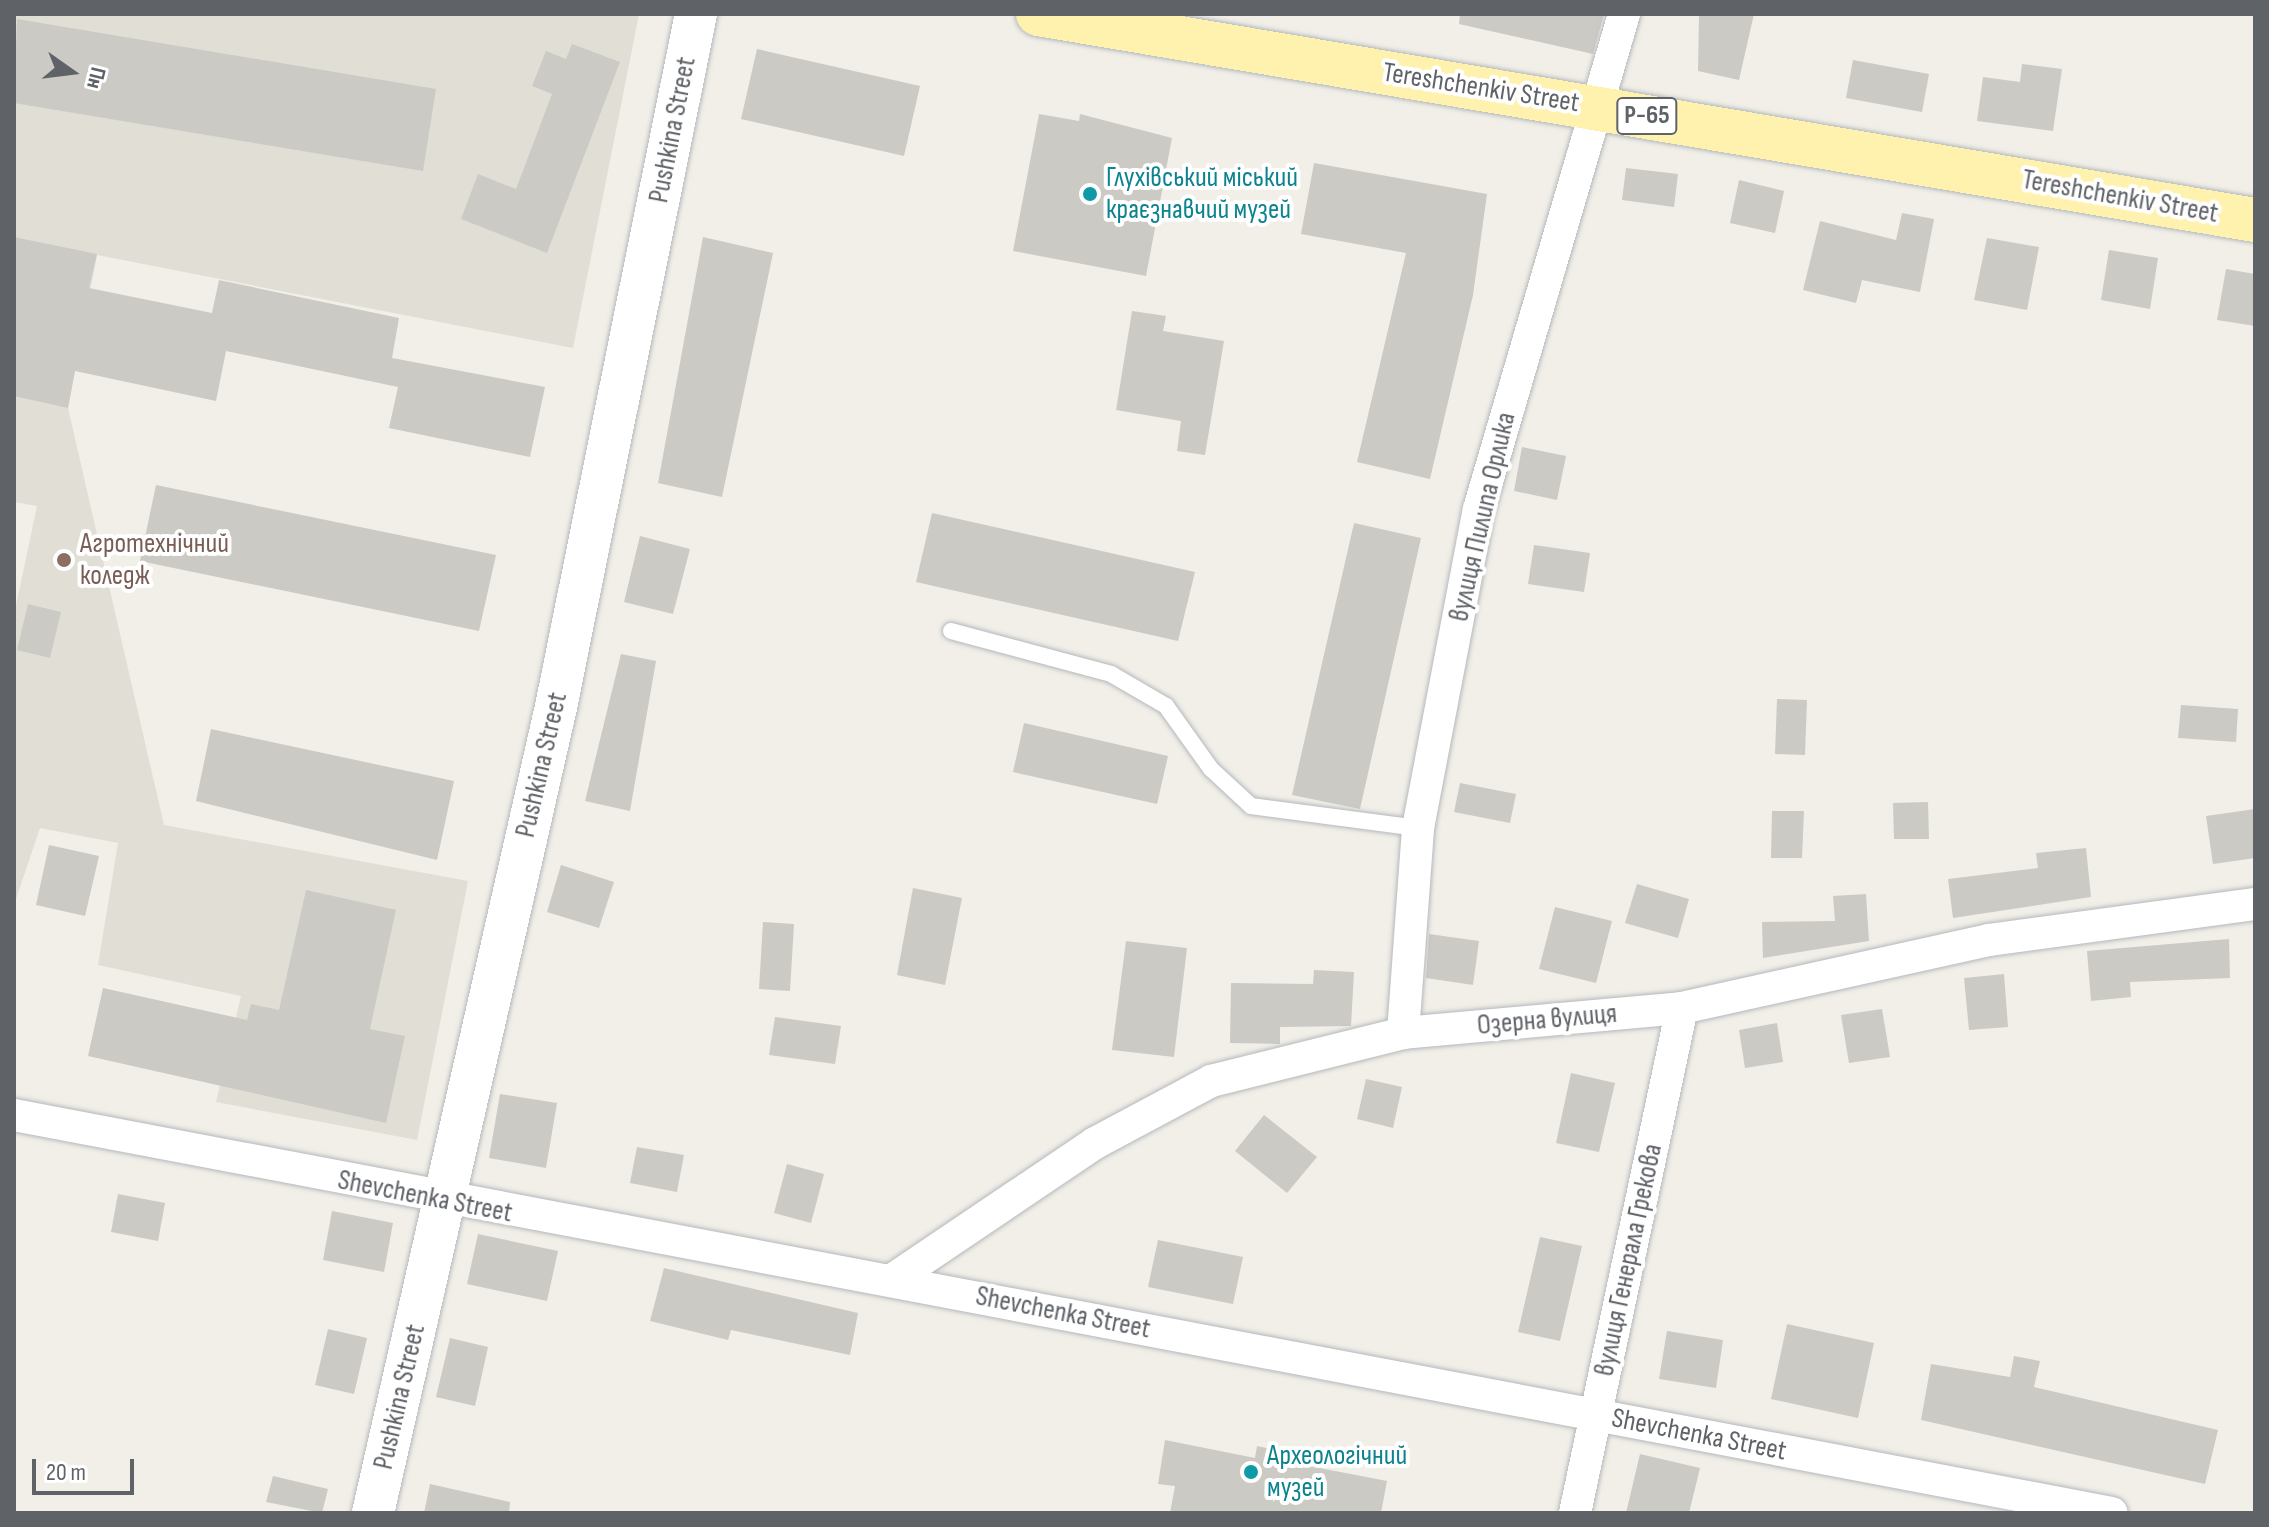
<!DOCTYPE html>
<meta charset="utf-8">
<style>
body{margin:0}
#map{position:relative;width:2269px;height:1527px;overflow:hidden;background:#f1efe8;font-family:"Sofia Sans Condensed",sans-serif}
div>[style]{position:absolute}
.education>*{inset:0;background:#e1ded6}
.building>*{inset:0;background:#cccac5}
.roads{filter:drop-shadow(0 0 2px #b5b8bc) drop-shadow(0 0 2px #b5b8bc)}
.service>*{height:16px;margin:-8px;padding:0 8px;transform-origin:8px;border-radius:8px;background:#fff}
.minor>*{height:32px;margin:-16px;padding:0 16px;transform-origin:16px;border-radius:16px;background:#fff}
.tertiary>*{height:42px;margin:-21px;padding:0 21px;transform-origin:21px;border-radius:21px;background:#fff}
.primary>*{height:44px;margin:-22px;padding:0 22px;transform-origin:22px;border-radius:22px;background:#fff2af}
.dots>*{width:22px;height:22px;translate:-50% -50%;box-sizing:border-box;border:4px solid #fff;border-radius:50%}
span{translate:-50% -50%;white-space:nowrap;text-align:center;line-height:1.15;-webkit-text-stroke:8px #fff;paint-order:stroke}
.shield-label span{padding:2px 6px;background:#fff;border:2px solid;border-radius:6px;-webkit-text-stroke-width:0}
.shield-label{font-size:26px;color:#5f6368;font-weight:700}
.street-label{font-size:28px;color:#5f6368}
.culture-label{font-size:28px;color:#0d838f}
.left{translate:0 -50%;text-align:left}
.education-label{font-size:28px;color:#785e54}
.frame{position:absolute;inset:0;border:16px solid #5f6368;pointer-events:none}
.north{position:absolute;left:32px;top:32px;width:80px;height:80px;-webkit-text-stroke:6px #fff;paint-order:stroke;rotate:104deg;font-size:22px;font-weight:700;line-height:32px;text-align:center;color:#5f6368}
.north::after{content:'';display:block;margin:auto;width:28px;height:36px;background:#5f6368;clip-path:polygon(50% 0,100% 100%,50% 72%,0 100%)}
.scale{position:absolute;left:32px;top:1459px;width:102px;height:36px;box-sizing:border-box;border:4px solid #5f6368;border-top:0;padding-left:10px;font-size:24px;line-height:28px;white-space:nowrap;color:#5f6368;-webkit-text-stroke:6px #fff;paint-order:stroke}
</style>
<div id="map">
<div class="education">
<div style="clip-path:polygon(14px 14px,639px 14px,573px 348px,97px 255px,68px 408px,164px 825px,468px 881px,417px 1140px,216px 1102px,241px 996px,98px 965px,118px 843px,40px 828px,14px 905px,14px 615px,37px 506px,14px 502px)"></div>
</div>
<div class="building">
<div style="clip-path:polygon(1460px 14px,1604px 14px,1593px 54px,1459px 24px)"></div>
<div style="clip-path:polygon(1699px 14px,1754px 14px,1739px 80px,1698px 71px)"></div>
<div style="clip-path:polygon(17px 19px,436px 89px,423px 171px,14px 103px)"></div>
<div style="clip-path:polygon(572px 44px,620px 62px,547px 253px,461px 219px,478px 174px,516px 189px,552px 94px,532px 86px,546px 51px,566px 59px)"></div>
<div style="clip-path:polygon(757px 49px,920px 86px,904px 156px,741px 119px)"></div>
<div style="clip-path:polygon(1853px 60px,1929px 74px,1922px 112px,1846px 98px)"></div>
<div style="clip-path:polygon(2022px 64px,2062px 69px,2053px 131px,1977px 121px,1983px 77px,2020px 82px)"></div>
<div style="clip-path:polygon(1039px 114px,1079px 121px,1080px 114px,1172px 138px,1146px 276px,1013px 251px)"></div>
<div style="clip-path:polygon(1314px 163px,1487px 194px,1473px 295px,1430px 479px,1357px 462px,1406px 253px,1301px 234px)"></div>
<div style="clip-path:polygon(1626px 168px,1678px 174px,1674px 207px,1622px 200px)"></div>
<div style="clip-path:polygon(1739px 180px,1784px 191px,1775px 233px,1730px 223px)"></div>
<div style="clip-path:polygon(1902px 213px,1934px 219px,1920px 292px,1862px 280px,1856px 303px,1803px 290px,1820px 221px,1896px 240px)"></div>
<div style="clip-path:polygon(14px 237px,97px 254px,89px 288px,212px 313px,219px 280px,399px 318px,392px 358px,545px 387px,530px 457px,389px 428px,398px 387px,226px 351px,216px 401px,75px 371px,68px 408px,14px 396px)"></div>
<div style="clip-path:polygon(703px 237px,773px 253px,722px 497px,658px 483px)"></div>
<div style="clip-path:polygon(1987px 238px,2039px 247px,2027px 310px,1974px 300px)"></div>
<div style="clip-path:polygon(2109px 250px,2158px 258px,2150px 309px,2101px 300px)"></div>
<div style="clip-path:polygon(2226px 269px,2255px 274px,2255px 326px,2217px 320px)"></div>
<div style="clip-path:polygon(1132px 311px,1166px 316px,1163px 331px,1224px 341px,1205px 455px,1177px 451px,1181px 421px,1116px 410px)"></div>
<div style="clip-path:polygon(1522px 447px,1566px 456px,1557px 500px,1514px 491px)"></div>
<div style="clip-path:polygon(156px 485px,496px 555px,479px 631px,140px 561px)"></div>
<div style="clip-path:polygon(932px 513px,1195px 572px,1178px 641px,916px 582px)"></div>
<div style="clip-path:polygon(1354px 523px,1421px 538px,1360px 809px,1292px 795px)"></div>
<div style="clip-path:polygon(640px 536px,690px 549px,673px 614px,624px 602px)"></div>
<div style="clip-path:polygon(1534px 545px,1590px 553px,1584px 592px,1528px 584px)"></div>
<div style="clip-path:polygon(28px 604px,61px 612px,50px 658px,17px 650px)"></div>
<div style="clip-path:polygon(621px 654px,656px 661px,630px 811px,585px 801px)"></div>
<div style="clip-path:polygon(1777px 699px,1807px 700px,1805px 755px,1775px 754px)"></div>
<div style="clip-path:polygon(2181px 705px,2238px 709px,2236px 742px,2178px 738px)"></div>
<div style="clip-path:polygon(1024px 723px,1168px 756px,1157px 804px,1013px 772px)"></div>
<div style="clip-path:polygon(211px 729px,454px 781px,437px 860px,196px 801px)"></div>
<div style="clip-path:polygon(1460px 783px,1516px 794px,1510px 823px,1454px 812px)"></div>
<div style="clip-path:polygon(1928px 802px,1929px 839px,1894px 839px,1893px 803px)"></div>
<div style="clip-path:polygon(2255px 809px,2255px 858px,2213px 864px,2206px 816px)"></div>
<div style="clip-path:polygon(1772px 811px,1804px 811px,1802px 858px,1771px 858px)"></div>
<div style="clip-path:polygon(49px 845px,99px 856px,85px 916px,36px 905px)"></div>
<div style="clip-path:polygon(2086px 848px,2091px 897px,1953px 918px,1948px 879px,2038px 868px,2036px 853px)"></div>
<div style="clip-path:polygon(561px 865px,614px 882px,599px 928px,547px 912px)"></div>
<div style="clip-path:polygon(1637px 884px,1689px 899px,1678px 938px,1625px 923px)"></div>
<div style="clip-path:polygon(913px 888px,962px 898px,945px 985px,897px 975px)"></div>
<div style="clip-path:polygon(306px 890px,396px 910px,370px 1029px,405px 1036px,386px 1123px,88px 1056px,103px 988px,247px 1020px,251px 1004px,279px 1010px)"></div>
<div style="clip-path:polygon(1866px 894px,1869px 941px,1763px 958px,1762px 922px,1835px 921px,1833px 896px)"></div>
<div style="clip-path:polygon(1555px 907px,1612px 921px,1596px 983px,1539px 969px)"></div>
<div style="clip-path:polygon(763px 922px,794px 924px,790px 991px,759px 989px)"></div>
<div style="clip-path:polygon(1429px 934px,1479px 941px,1473px 985px,1426px 978px)"></div>
<div style="clip-path:polygon(2229px 939px,2230px 978px,2130px 982px,2131px 997px,2091px 1001px,2087px 951px)"></div>
<div style="clip-path:polygon(1126px 941px,1187px 948px,1174px 1057px,1112px 1050px)"></div>
<div style="clip-path:polygon(1314px 970px,1354px 972px,1351px 1026px,1280px 1027px,1280px 1044px,1230px 1043px,1231px 983px,1313px 984px)"></div>
<div style="clip-path:polygon(2004px 974px,2008px 1027px,1969px 1030px,1964px 978px)"></div>
<div style="clip-path:polygon(1882px 1009px,1890px 1057px,1849px 1063px,1841px 1015px)"></div>
<div style="clip-path:polygon(775px 1017px,841px 1026px,835px 1064px,769px 1055px)"></div>
<div style="clip-path:polygon(1777px 1023px,1783px 1062px,1745px 1068px,1739px 1030px)"></div>
<div style="clip-path:polygon(1571px 1073px,1615px 1083px,1599px 1152px,1556px 1143px)"></div>
<div style="clip-path:polygon(1366px 1079px,1402px 1087px,1393px 1128px,1357px 1119px)"></div>
<div style="clip-path:polygon(500px 1094px,557px 1103px,546px 1168px,489px 1158px)"></div>
<div style="clip-path:polygon(1264px 1115px,1317px 1157px,1287px 1193px,1235px 1151px)"></div>
<div style="clip-path:polygon(637px 1147px,684px 1155px,677px 1192px,630px 1183px)"></div>
<div style="clip-path:polygon(787px 1164px,824px 1174px,811px 1223px,774px 1213px)"></div>
<div style="clip-path:polygon(118px 1194px,165px 1203px,158px 1241px,111px 1232px)"></div>
<div style="clip-path:polygon(332px 1211px,393px 1223px,384px 1272px,323px 1260px)"></div>
<div style="clip-path:polygon(478px 1234px,558px 1251px,547px 1301px,467px 1284px)"></div>
<div style="clip-path:polygon(1540px 1237px,1582px 1246px,1560px 1341px,1518px 1332px)"></div>
<div style="clip-path:polygon(1158px 1240px,1243px 1257px,1233px 1304px,1148px 1287px)"></div>
<div style="clip-path:polygon(664px 1268px,858px 1313px,850px 1355px,731px 1330px,728px 1340px,650px 1321px)"></div>
<div style="clip-path:polygon(1787px 1324px,1874px 1343px,1858px 1418px,1771px 1399px)"></div>
<div style="clip-path:polygon(328px 1329px,367px 1338px,354px 1394px,315px 1385px)"></div>
<div style="clip-path:polygon(1667px 1331px,1723px 1340px,1716px 1388px,1659px 1379px)"></div>
<div style="clip-path:polygon(450px 1338px,488px 1347px,475px 1406px,436px 1397px)"></div>
<div style="clip-path:polygon(2014px 1356px,2040px 1361px,2034px 1387px,2218px 1430px,2205px 1484px,1921px 1420px,1931px 1364px,2010px 1377px)"></div>
<div style="clip-path:polygon(1165px 1440px,1255px 1458px,1257px 1446px,1300px 1455px,1299px 1464px,1387px 1481px,1381px 1513px,1170px 1513px,1175px 1486px,1158px 1484px)"></div>
<div style="clip-path:polygon(1640px 1454px,1700px 1468px,1689px 1513px,1626px 1513px)"></div>
<div style="clip-path:polygon(273px 1476px,328px 1489px,322px 1513px,266px 1502px)"></div>
<div style="clip-path:polygon(430px 1484px,510px 1502px,509px 1513px,424px 1513px)"></div>
</div>
<div class="roads">
<div class="service">
<div style="left:951px;top:631px;width:166px;rotate:15deg"></div>
<div style="left:1111px;top:674px;width:64px;rotate:30.2deg"></div>
<div style="left:1166px;top:706px;width:77px;rotate:54.5deg"></div>
<div style="left:1211px;top:769px;width:54px;rotate:42.8deg"></div>
<div style="left:1251px;top:806px;width:168px;rotate:7.5deg"></div>
</div>
<div class="minor">
<div style="left:1403px;top:1033px;width:206px;rotate:-85.8deg"></div>
<div style="left:1418px;top:828px;width:325px;rotate:-79.2deg"></div>
<div style="left:1479px;top:509px;width:516px;rotate:-73.67deg"></div>
<div style="left:14px;top:1115px;width:2135px;rotate:10.74deg"></div>
<div style="left:892px;top:1280px;width:245px;rotate:-34deg"></div>
<div style="left:1095px;top:1143px;width:132px;rotate:-28.1deg"></div>
<div style="left:1211px;top:1081px;width:198px;rotate:-14deg"></div>
<div style="left:1403px;top:1033px;width:280px;rotate:-5.1deg"></div>
<div style="left:1682px;top:1008px;width:314px;rotate:-12.5deg"></div>
<div style="left:1989px;top:940px;width:268px;rotate:-7.7deg"></div>
<div style="left:1575px;top:1513px;width:516px;rotate:-78.04deg"></div>
</div>
<div class="tertiary">
<div style="left:373px;top:1513px;width:827px;rotate:-77.21deg"></div>
<div style="left:556px;top:707px;width:707px;rotate:-78.58deg"></div>
</div>
<div class="primary">
<div style="left:1038px;top:14px;width:1234px;rotate:9.61deg"></div>
</div>
</div>
<div class="dots">
<div style="left:1090px;top:194px;background:#0f9aa8"></div>
<div style="left:64px;top:560px;background:#8d6e63"></div>
<div style="left:1251px;top:1472px;background:#0f9aa8"></div>
</div>
<div class="shield-label">
<span style="left:1647px;top:116px">Р-65</span>
</div>
<div class="street-label">
<span style="left:1481px;top:88px;rotate:9deg">Tereshchenkiv Street</span>
<span style="left:673px;top:130px;rotate:-79deg">Pushkina Street</span>
<span style="left:2120px;top:197px;rotate:10deg">Tereshchenkiv Street</span>
<span style="left:1483px;top:517px;rotate:-77deg">вулиця Пилипа Орлика</span>
<span style="left:542px;top:765px;rotate:-77deg">Pushkina Street</span>
<span style="left:1547px;top:1020px;rotate:-5deg">Озерна вулиця</span>
<span style="left:425px;top:1197px;rotate:11deg">Shevchenka Street</span>
<span style="left:1629px;top:1260px;rotate:-78deg">вулиця Генерала Грекова</span>
<span style="left:1063px;top:1313px;rotate:11deg">Shevchenka Street</span>
<span style="left:400px;top:1397px;rotate:-77deg">Pushkina Street</span>
<span style="left:1699px;top:1435px;rotate:11deg">Shevchenka Street</span>
</div>
<div class="culture-label">
<span class="left" style="left:1106px;top:194px">Глухівський міський<br>краєзнавчий музей</span>
<span class="left" style="left:1267px;top:1472px">Археологічний<br>музей</span>
</div>
<div class="education-label">
<span class="left" style="left:80px;top:560px">Агротехнічний<br>коледж</span>
</div>
<div class="frame"></div>
<div class="north">Пн</div>
<div class="scale">20 m</div>
</div>
